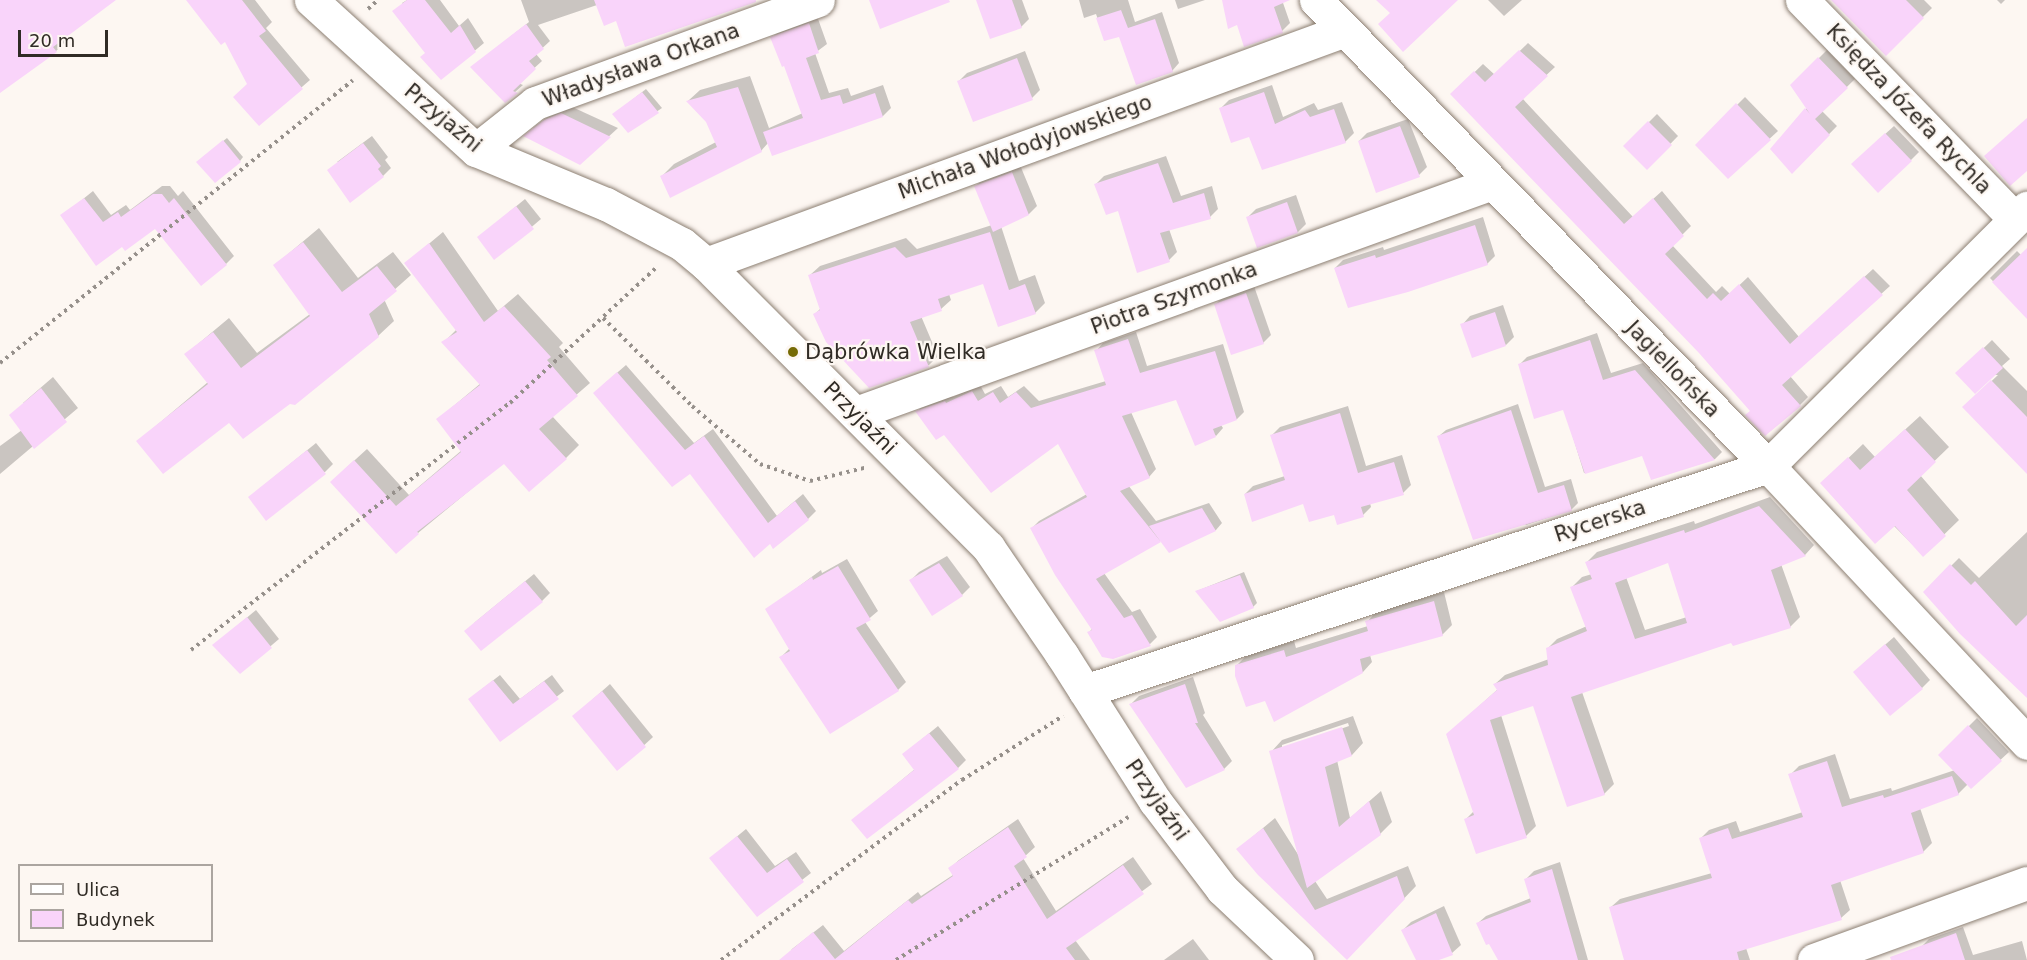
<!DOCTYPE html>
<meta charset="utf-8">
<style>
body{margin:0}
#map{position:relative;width:2027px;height:960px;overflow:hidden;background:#fdf7f2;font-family:"DejaVu Sans",sans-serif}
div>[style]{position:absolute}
.shadow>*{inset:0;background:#0003}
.building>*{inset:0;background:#f9d4fa}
.path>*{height:4px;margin-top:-2px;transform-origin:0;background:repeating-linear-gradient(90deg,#96908b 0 3px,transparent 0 7.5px)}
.roads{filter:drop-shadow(0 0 2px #8c7f72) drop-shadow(0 0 2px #8c7f72)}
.minor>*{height:33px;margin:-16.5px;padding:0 16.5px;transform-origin:16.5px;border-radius:16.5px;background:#fff}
.dots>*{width:16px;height:16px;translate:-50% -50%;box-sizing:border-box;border:3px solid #fdf7f2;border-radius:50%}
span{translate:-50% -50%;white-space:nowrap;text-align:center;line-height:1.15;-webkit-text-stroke:4.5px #fdf7f2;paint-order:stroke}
.street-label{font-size:21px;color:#302b25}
.poi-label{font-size:21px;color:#302b25}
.left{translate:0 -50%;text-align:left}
.legend{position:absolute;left:18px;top:864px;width:195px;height:78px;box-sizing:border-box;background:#fdf7f2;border:2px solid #aba5a0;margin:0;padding:8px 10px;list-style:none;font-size:18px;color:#302b25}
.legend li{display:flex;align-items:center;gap:12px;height:30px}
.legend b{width:30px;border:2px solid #aba5a0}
.scale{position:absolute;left:18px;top:30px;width:90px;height:27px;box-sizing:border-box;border:3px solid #302b25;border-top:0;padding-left:8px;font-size:18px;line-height:21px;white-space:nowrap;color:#302b25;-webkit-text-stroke:4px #fdf7f2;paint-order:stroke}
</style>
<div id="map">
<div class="shadow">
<div style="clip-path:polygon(0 0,112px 0,63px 37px,66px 41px,56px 51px,0 91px)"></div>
<div style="clip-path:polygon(187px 0,255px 0,272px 22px,266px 28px,310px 80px,259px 124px,248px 84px,226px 40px)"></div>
<div style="clip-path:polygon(407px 0,440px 0,459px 26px,468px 18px,484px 43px,442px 78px,402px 3px)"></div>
<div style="clip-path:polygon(521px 0,756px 0,626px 45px,617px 19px,597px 5px,538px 25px,550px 41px,536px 54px,542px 61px,518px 83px,523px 85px,505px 101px,472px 67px,529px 22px)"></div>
<div style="clip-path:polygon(978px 0,1022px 0,1029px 19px,1021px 27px)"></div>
<div style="clip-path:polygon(1079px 0,1128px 0,1135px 22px,1162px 12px,1179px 63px,1172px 71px,1120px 35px,1105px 40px,1096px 14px,1084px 18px)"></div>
<div style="clip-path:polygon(1175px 0,1205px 0,1178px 9px)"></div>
<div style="clip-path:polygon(1237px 0,1282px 0,1290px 23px,1282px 31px)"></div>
<div style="clip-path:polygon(1488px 0,1522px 0,1504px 16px)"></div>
<div style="clip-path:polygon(1835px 0,1924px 0,1932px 8px,1886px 53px)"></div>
<div style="clip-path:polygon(1997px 0,2005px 0,2001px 4px)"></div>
<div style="clip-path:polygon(817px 16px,827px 44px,815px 53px,829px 93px,848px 88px,851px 96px,883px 85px,891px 108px,883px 116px,768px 143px,761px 151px,661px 177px,674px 164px,716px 142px,707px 121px,688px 101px,700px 90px,750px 76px,769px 128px,803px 113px,785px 64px,772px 38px,780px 30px)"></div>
<div style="clip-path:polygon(1528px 43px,1555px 67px,1522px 98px,1633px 217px,1662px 191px,1691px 226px,1672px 245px,1716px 292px,1722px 286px,1730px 294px,1748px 277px,1799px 337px,1873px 269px,1890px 286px,1790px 376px,1808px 397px,1800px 405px,1752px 411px,1700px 352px,1452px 94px,1483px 64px,1495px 75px)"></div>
<div style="clip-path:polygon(1827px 50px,1855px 79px,1822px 111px,1837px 126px,1792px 172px,1772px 149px,1807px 108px,1792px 85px)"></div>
<div style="clip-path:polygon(1025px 51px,1040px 90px,1032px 98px,959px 81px,967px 73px)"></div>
<div style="clip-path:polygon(1272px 85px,1283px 117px,1314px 103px,1318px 110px,1342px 102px,1354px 133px,1345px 142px,1250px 135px,1221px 108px,1229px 100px)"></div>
<div style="clip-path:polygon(646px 89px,662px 108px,628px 131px,618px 111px)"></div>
<div style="clip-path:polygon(1745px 97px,1778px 131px,1728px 177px,1697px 145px)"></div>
<div style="clip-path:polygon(570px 106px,618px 128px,580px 163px,533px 128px,554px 112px)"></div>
<div style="clip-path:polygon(1657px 114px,1678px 136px,1647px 168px,1625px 146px)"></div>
<div style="clip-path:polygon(1408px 119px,1427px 167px,1419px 175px,1359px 141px,1367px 133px)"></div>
<div style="clip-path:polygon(1894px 126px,1919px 152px,1911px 160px,1861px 156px)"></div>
<div style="clip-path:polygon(372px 136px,388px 157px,385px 160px,391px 168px,383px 176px,337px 162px)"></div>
<div style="clip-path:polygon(227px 138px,243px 157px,240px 161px,202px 158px)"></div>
<div style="clip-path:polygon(1166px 156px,1181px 196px,1212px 186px,1218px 209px,1210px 217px,1169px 229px,1177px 252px,1169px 260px,1096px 184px,1104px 176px)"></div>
<div style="clip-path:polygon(1020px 165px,1037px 206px,1029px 214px,1001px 226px,1019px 281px,1035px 275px,1045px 303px,1035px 313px,983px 282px,949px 294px,951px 300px,941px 309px,921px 316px,938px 356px,929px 365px,870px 386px,815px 314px,821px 308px,810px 275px,820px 266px,906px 238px,917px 249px,992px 225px,976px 186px,984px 178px)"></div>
<div style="clip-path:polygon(162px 186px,170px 186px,178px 196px,183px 191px,234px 256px,226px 264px,155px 227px,122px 245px,62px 216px,93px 191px,111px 215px,126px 205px,130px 210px)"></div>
<div style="clip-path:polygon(1296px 195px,1306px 224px,1298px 232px,1258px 246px,1248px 217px,1256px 209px)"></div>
<div style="clip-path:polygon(525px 199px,541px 219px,495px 258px,479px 237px)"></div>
<div style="clip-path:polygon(1483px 217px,1495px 256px,1487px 264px,1335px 268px,1343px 260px,1383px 247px,1384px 250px)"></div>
<div style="clip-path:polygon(319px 228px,358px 278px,393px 252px,411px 275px,384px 299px,394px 321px,378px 336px,290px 402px,229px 421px,138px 441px,208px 382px,186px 354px,229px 318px,257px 353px,310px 314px,275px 265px)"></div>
<div style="clip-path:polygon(443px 232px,498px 311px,518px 294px,563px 343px,559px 347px,590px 383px,552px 416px,579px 445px,566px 458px,529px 490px,504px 462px,418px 533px,345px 469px,367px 449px,409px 495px,462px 450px,438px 419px,481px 383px,444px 342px,457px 329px,406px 263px)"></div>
<div style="clip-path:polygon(2027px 250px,2027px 317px,1990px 278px,2017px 251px,2021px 255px)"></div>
<div style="clip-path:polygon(1254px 286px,1271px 335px,1263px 343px,1216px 304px,1224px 296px)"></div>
<div style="clip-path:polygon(1503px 305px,1514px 337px,1506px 345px,1462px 325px,1470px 316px)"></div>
<div style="clip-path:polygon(1136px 332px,1147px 366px,1223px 344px,1244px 412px,1237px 419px,1221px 425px,1223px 428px,1216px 436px,1177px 398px,1131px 412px,1156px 469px,1149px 477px,1128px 485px,1156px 521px,1209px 503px,1222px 523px,1216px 530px,1170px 551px,1161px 540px,1104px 573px,1132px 612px,1140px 609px,1157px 637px,1150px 644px,1089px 632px,1092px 629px,1032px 528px,1039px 521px,1087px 494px,1059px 442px,944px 433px,917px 412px,924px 404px,952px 394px,953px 397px,980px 385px,985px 394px,1001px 386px,1008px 397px,1024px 386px,1039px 401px,1106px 381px,1096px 351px,1103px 343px)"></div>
<div style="clip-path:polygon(1597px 333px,1611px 373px,1643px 363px,1722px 452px,1715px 459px,1652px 478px,1643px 455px,1584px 473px,1564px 408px,1520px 364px,1527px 357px)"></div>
<div style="clip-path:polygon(1992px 340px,2010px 359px,2002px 366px,2027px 391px,2027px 454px,1964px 407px,1998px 375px,1958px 373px)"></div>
<div style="clip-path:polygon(626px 365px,694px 443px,713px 429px,777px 516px,803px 494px,816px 511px,808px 519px,770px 542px,690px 472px,603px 385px)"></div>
<div style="clip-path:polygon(53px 377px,78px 408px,0 474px,0 446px,22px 430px,23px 403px)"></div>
<div style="clip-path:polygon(1518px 404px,1545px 487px,1571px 479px,1578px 503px,1571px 510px,1526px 525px,1439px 436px,1446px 430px)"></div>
<div style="clip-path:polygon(1348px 406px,1366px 466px,1402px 455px,1411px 485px,1403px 493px,1370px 503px,1371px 507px,1363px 515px,1335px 513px,1304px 502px,1245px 494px,1253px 486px,1285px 476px,1272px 435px,1280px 427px)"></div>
<div style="clip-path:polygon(1920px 416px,1949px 447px,1920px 475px,1959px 520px,1923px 555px,1837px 469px,1863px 444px,1875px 457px)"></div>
<div style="clip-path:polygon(316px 443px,333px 464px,325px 472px,258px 490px)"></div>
<div style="clip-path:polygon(evenodd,1770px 497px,1814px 545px,1805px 555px,1781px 564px,1800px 617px,1790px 627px,1732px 641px,1582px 692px,1614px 784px,1604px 794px,1534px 704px,1501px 715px,1536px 826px,1526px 836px,1466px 819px,1474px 811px,1447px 735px,1498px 689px,1495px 684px,1505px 675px,1549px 659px,1547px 649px,1557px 639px,1587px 626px,1572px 587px,1582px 577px,1592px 574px,1587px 562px,1597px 552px,1694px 521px,1695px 524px,1770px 497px,1669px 561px,1687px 617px,1645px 630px,1626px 577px,1669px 561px)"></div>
<div style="clip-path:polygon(2027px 532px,2027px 697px,1925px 592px,1959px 558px,1979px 578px)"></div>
<div style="clip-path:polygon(947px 556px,970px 587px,962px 595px,911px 580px,919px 572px)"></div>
<div style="clip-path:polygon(847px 559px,878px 611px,865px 622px,906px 682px,898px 690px,781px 657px,790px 648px,767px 610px,821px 570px,822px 573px)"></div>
<div style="clip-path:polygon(1244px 572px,1257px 603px,1253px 607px,1197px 591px)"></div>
<div style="clip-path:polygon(534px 574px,550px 593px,542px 601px,474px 623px)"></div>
<div style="clip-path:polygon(1444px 592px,1452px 625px,1442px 635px,1370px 655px,1372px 662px,1363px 672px,1266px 699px,1236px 666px,1246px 656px,1294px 641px,1296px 648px,1368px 626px,1367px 622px,1376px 612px)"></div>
<div style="clip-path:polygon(256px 610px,279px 639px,240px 672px,214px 645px)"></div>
<div style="clip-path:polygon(1894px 637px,1930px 680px,1922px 688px,1863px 664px)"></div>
<div style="clip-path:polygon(500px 675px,520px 699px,552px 675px,564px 691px,501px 740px,477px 693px)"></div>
<div style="clip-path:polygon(1193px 677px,1205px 713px,1203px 715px,1232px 761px,1224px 769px,1187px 786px,1131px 704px,1139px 696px)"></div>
<div style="clip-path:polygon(610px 684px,653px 737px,618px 769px,574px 716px)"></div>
<div style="clip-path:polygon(evenodd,1353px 716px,1363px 743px,1352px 755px,1337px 760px,1350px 818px,1381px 791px,1392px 822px,1380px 834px,1315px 881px,1327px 899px,1408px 866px,1416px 886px,1347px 958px,1238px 849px,1275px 818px,1299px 856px,1271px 752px,1282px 740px,1353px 716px,1348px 723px,1349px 726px,1282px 749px,1282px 745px,1348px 723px)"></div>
<div style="clip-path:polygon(1977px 718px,2009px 752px,1971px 787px,1968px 784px,1958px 794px,1920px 808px,1932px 843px,1923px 852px,1840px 880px,1850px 910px,1841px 918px,1746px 948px,1750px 960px,1626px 960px,1611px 907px,1620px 899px,1712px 873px,1700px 839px,1709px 830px,1736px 821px,1740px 832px,1803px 812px,1790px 775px,1799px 766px,1835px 754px,1850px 799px,1891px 788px,1892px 791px,1955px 770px,1940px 755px)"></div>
<div style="clip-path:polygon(938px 726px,966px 760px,958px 768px,853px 820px,915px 769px,904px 754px)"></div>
<div style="clip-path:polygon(1018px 819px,1035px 847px,1023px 858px,1056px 911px,1133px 857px,1152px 884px,1075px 940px,1090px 960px,785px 960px,792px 949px,823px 925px,844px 951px,918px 892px,921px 896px,953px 875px,950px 868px,959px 860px)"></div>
<div style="clip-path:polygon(746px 829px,775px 866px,796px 852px,811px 873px,757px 915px,711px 858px)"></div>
<div style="clip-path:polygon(1560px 862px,1588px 960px,1500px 960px,1478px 923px,1486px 916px,1531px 898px,1526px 879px,1534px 871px)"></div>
<div style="clip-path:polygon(1444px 906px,1461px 945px,1452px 953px,1435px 960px,1417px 960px,1403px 930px,1411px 922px)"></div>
<div style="clip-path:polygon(1963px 927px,1973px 955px,2022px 941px,2027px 960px,1926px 960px,1922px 946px,1929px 939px)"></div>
<div style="clip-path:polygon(1193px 939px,1209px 960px,1164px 960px)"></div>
</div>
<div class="building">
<div style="clip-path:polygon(0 0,116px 0,53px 47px,57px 52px,0 93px)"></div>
<div style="clip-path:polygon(186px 0,242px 0,266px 31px,259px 36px,303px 89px,259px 126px,233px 97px,247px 84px,225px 42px,221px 45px)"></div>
<div style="clip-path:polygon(407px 0,425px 0,451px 33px,460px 25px,476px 52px,441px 80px,420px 57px,425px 53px,392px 11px)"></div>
<div style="clip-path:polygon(594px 0,756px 0,756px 2px,625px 47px,616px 21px,604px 26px)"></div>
<div style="clip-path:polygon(869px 0,949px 0,950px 2px,880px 29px)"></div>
<div style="clip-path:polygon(976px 0,1012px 0,1022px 28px,990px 39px)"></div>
<div style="clip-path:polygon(1222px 0,1290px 0,1274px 7px,1283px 33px,1244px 47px,1237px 25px,1228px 29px)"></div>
<div style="clip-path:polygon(1376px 0,1458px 0,1403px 52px,1378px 24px,1390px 13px)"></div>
<div style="clip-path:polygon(1831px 0,1906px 0,1924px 18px,1886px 56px)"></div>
<div style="clip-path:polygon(1121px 10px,1128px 28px,1155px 19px,1173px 72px,1136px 85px,1119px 37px,1104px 41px,1096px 18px)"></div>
<div style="clip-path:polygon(809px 23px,819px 53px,806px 58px,821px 100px,840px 95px,843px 104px,875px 93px,883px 117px,772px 156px,763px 132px,803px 118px,784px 66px,782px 67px,770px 37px)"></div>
<div style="clip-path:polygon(526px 24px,544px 49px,529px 61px,536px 69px,513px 91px,518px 93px,505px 103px,470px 67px)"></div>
<div style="clip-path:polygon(1519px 50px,1548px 76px,1515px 107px,1624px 224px,1653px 198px,1684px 236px,1665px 254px,1707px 299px,1713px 293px,1721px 301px,1739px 284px,1790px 344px,1864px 276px,1883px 295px,1782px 385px,1801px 406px,1765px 436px,1745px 415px,1750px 411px,1699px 353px,1450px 94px,1474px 71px,1485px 82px)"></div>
<div style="clip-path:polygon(1818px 57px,1848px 88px,1815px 119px,1830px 135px,1792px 174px,1770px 149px,1805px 108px,1810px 114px,1790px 85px)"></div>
<div style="clip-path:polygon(1017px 58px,1033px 100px,973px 122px,957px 81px)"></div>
<div style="clip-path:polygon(738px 87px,762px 152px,670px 198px,660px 176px,717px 147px,706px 122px,686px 101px)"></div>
<div style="clip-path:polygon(642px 92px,659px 113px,628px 133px,612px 114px)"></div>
<div style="clip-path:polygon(1264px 92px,1275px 124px,1305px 110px,1310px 117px,1334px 109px,1346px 143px,1262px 170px,1249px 137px,1231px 143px,1219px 108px)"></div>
<div style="clip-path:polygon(1736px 103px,1771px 140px,1728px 179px,1695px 145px)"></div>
<div style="clip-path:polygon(561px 113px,611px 137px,580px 165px,523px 136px,544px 120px)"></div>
<div style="clip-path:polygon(2027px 118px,2027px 171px,2010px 186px,1984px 156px)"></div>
<div style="clip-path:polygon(1648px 121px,1672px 145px,1647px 170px,1623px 146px)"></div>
<div style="clip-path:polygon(1400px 126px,1420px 177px,1376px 193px,1358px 141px)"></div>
<div style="clip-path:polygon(1885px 133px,1912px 161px,1878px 193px,1851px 164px)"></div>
<div style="clip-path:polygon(223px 140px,241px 162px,215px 183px,196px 162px)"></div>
<div style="clip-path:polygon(363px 143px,381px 166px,378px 169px,384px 177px,350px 203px,327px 170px)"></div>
<div style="clip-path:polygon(1158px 163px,1173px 203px,1204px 193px,1211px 219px,1160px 233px,1170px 262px,1137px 273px,1118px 211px,1106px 215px,1094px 184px)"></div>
<div style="clip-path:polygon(1012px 172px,1029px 215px,993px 232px,974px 186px)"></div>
<div style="clip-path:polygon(153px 194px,162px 194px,169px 203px,174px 198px,227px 265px,201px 286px,155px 229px,125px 251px,122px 247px,96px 266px,60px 215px,84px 198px,103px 222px,118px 212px,121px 217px)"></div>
<div style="clip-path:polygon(1287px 202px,1298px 233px,1257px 248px,1246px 217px)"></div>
<div style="clip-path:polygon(516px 206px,534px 229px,494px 260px,477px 237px)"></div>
<div style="clip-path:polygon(1475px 225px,1488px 265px,1408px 292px,1348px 308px,1334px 268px,1375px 255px,1376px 258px)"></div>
<div style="clip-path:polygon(990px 232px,1009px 290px,1025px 284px,1036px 314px,998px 327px,983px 284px,938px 299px,942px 311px,910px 322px,929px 367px,869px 388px,826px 342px,813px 314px,820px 310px,808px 275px,895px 247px,906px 258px)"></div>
<div style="clip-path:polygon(303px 242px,342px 292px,377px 266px,397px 291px,369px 314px,379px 337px,295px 405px,290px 404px,243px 439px,229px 423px,163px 474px,136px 441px,208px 384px,184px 354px,213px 332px,241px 368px,310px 316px,273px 265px)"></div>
<div style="clip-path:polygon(429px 243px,484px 322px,504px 306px,551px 357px,547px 360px,578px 396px,539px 429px,567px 459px,529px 492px,504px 464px,417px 532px,419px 534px,396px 554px,330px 482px,354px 460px,396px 506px,461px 452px,436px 419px,480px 385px,441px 342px,457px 332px,404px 263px)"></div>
<div style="clip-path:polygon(2027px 248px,2027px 319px,1992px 282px)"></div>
<div style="clip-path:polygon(1246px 293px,1264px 344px,1231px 355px,1214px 304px)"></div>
<div style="clip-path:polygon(1495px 312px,1506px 346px,1472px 358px,1460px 324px)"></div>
<div style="clip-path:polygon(1128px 339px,1140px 373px,1215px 351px,1237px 420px,1213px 429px,1216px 437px,1195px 446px,1176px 400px,1122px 416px,1150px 478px,1120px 491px,1161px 542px,1096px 579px,1124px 618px,1132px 615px,1151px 646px,1113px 659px,1102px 657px,1087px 632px,1092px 630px,1055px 575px,1030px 528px,1087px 497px,1058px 444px,991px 493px,944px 435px,936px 440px,915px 411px,945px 401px,946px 403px,972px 391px,978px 401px,993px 392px,1000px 403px,1016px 392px,1031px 408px,1106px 385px,1094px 350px)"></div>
<div style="clip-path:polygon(1590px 340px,1603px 380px,1635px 370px,1715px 460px,1651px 480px,1642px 456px,1585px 474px,1563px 410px,1534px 419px,1518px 364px)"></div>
<div style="clip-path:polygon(1983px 347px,2003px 368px,1975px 394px,1955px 373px)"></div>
<div style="clip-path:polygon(617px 372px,685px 450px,704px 436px,768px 523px,795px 501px,809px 520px,773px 549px,770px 544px,754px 558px,690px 474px,672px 487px,593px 393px)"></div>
<div style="clip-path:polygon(1991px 380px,2027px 417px,2027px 474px,1962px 407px)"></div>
<div style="clip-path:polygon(41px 388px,67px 422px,34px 449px,9px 415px)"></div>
<div style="clip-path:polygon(1511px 410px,1538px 493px,1564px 485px,1572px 511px,1473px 540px,1437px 436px)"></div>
<div style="clip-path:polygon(1340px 413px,1358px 473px,1394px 462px,1404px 495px,1361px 507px,1364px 517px,1337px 525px,1334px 515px,1309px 522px,1303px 504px,1252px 522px,1244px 494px,1285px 480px,1270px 435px)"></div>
<div style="clip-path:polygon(1905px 429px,1936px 462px,1907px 490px,1946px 536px,1923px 557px,1895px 526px,1875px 544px,1820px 483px,1848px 457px,1860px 470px)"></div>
<div style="clip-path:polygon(307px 450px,326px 474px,266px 521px,248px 497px)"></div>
<div style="clip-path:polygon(evenodd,1759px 506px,1806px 556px,1771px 570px,1791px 628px,1733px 646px,1731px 643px,1571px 697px,1605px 795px,1567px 807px,1533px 706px,1490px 720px,1527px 838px,1476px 854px,1464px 819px,1474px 815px,1446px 734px,1497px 690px,1493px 684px,1548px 665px,1546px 648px,1587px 631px,1570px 587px,1592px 579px,1585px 562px,1684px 530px,1685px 533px,1759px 506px,1668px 563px,1687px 623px,1635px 639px,1615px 583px,1668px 563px)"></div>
<div style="clip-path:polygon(1202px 508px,1216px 531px,1169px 553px,1149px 526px)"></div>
<div style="clip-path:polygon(939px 563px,963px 596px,932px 616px,909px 580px)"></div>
<div style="clip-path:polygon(1950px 564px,1971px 585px,1975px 581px,2016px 626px,2027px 615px,2027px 698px,1960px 634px,1923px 592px)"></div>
<div style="clip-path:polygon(838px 566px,871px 620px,856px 628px,899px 691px,830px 734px,779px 657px,790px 651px,765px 609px,812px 577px,813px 580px)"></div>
<div style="clip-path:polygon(1240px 575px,1254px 608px,1220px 622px,1195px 591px)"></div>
<div style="clip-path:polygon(525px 581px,543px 602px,481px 651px,464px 631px)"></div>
<div style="clip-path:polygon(1434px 601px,1443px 636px,1360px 659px,1363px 673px,1274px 722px,1265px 701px,1246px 707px,1235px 676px,1235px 665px,1284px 650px,1286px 657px,1368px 631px,1365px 621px)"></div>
<div style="clip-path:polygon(247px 617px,272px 648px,240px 674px,212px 645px)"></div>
<div style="clip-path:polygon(1885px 644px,1923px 689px,1890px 716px,1853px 672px)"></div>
<div style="clip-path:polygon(493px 680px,513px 704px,544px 681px,559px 699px,500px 742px,468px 699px)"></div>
<div style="clip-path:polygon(1185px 684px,1198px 723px,1195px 723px,1225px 770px,1186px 788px,1129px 704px)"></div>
<div style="clip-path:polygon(602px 691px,646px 747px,617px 771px,572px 716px)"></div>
<div style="clip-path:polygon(1968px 725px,2002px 761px,1971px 789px,1938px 755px)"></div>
<div style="clip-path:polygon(1342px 727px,1352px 756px,1325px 767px,1339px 827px,1369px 801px,1381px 835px,1307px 888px,1269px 751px)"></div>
<div style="clip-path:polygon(929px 733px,959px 769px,867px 839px,851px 820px,914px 770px,902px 754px)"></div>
<div style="clip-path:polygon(1827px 761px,1842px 807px,1883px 795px,1884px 798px,1952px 776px,1959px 795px,1911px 813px,1924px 853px,1831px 885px,1842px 920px,1737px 952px,1739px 960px,1624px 960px,1609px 907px,1712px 878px,1699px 838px,1728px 828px,1732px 839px,1803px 817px,1788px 774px)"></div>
<div style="clip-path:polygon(1008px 827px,1027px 857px,1014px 866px,1047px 919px,1123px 865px,1144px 894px,1066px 948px,1075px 960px,779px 960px,813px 932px,835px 959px,908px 900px,912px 904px,953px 876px,948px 868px)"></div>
<div style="clip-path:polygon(1263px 828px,1315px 910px,1397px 876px,1405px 899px,1347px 960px,1258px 875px,1236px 849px)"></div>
<div style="clip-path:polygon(737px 836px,767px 873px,787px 859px,804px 882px,757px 917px,709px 858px)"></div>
<div style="clip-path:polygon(1552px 869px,1578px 960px,1498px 960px,1489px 944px,1486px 945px,1476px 923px,1531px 902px,1524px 879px)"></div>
<div style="clip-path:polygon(1436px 913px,1453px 955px,1439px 960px,1416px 960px,1401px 930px)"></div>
<div style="clip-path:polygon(1956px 933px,1965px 960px,1891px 960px,1890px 957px)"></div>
</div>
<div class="path">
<div style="left:368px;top:9px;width:13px;rotate:-42deg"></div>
<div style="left:603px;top:318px;width:125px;rotate:44.7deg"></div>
<div style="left:692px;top:406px;width:89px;rotate:40.5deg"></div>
<div style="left:760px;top:464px;width:53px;rotate:18.8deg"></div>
<div style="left:810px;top:481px;width:56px;rotate:-13.5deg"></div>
<div style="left:0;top:363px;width:452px;rotate:-38.7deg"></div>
<div style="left:191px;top:650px;width:403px;rotate:-37.8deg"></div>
<div style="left:510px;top:403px;width:200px;rotate:-42.8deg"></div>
<div style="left:721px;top:960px;width:301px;rotate:-36.8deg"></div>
<div style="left:962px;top:780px;width:120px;rotate:-32.4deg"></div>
<div style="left:896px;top:960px;width:273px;rotate:-31.6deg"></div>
</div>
<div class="roads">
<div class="minor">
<div style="left:311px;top:0;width:223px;rotate:42.3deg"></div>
<div style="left:476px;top:150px;width:141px;rotate:22.6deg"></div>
<div style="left:606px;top:204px;width:86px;rotate:27.8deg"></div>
<div style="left:682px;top:244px;width:31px;rotate:40deg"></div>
<div style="left:706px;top:264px;width:400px;rotate:45.1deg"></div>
<div style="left:988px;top:547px;width:131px;rotate:55.6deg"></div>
<div style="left:1062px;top:655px;width:173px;rotate:57.5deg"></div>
<div style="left:1155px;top:801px;width:111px;rotate:52.7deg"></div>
<div style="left:1222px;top:889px;width:103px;rotate:43.4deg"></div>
<div style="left:1316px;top:0;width:649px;rotate:45.87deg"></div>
<div style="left:1768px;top:466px;width:379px;rotate:46.9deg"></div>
<div style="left:1802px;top:0;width:305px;rotate:45.8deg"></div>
<div style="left:476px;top:150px;width:75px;rotate:-38.5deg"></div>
<div style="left:535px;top:103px;width:301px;rotate:-20deg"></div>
<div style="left:706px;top:264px;width:680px;rotate:-20.11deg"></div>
<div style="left:856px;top:413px;width:676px;rotate:-19.88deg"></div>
<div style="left:1085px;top:691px;width:719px;rotate:-18.23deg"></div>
<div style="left:1768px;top:466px;width:366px;rotate:-44.9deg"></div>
<div style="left:1814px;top:960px;width:226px;rotate:-19.9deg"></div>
</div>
</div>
<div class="dots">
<div style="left:793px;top:352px;background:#766b05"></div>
</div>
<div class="street-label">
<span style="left:641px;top:65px;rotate:-20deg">Władysława Orkana</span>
<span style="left:1909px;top:109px;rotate:46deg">Księdza Józefa Rychla</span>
<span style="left:443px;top:118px;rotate:40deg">Przyjaźni</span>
<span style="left:1025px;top:147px;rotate:-20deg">Michała Wołodyjowskiego</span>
<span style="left:1174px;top:298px;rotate:-20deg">Piotra Szymonka</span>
<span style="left:1673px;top:369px;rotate:46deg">Jagiellońska</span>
<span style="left:860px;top:418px;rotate:45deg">Przyjaźni</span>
<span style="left:1600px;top:521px;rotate:-18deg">Rycerska</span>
<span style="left:1157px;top:800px;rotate:55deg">Przyjaźni</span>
</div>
<div class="poi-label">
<span class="left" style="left:805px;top:352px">Dąbrówka Wielka</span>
</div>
<ul class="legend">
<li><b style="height:8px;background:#fff"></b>Ulica</li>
<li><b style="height:16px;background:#f9d4fa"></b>Budynek</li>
</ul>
<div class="scale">20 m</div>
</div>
